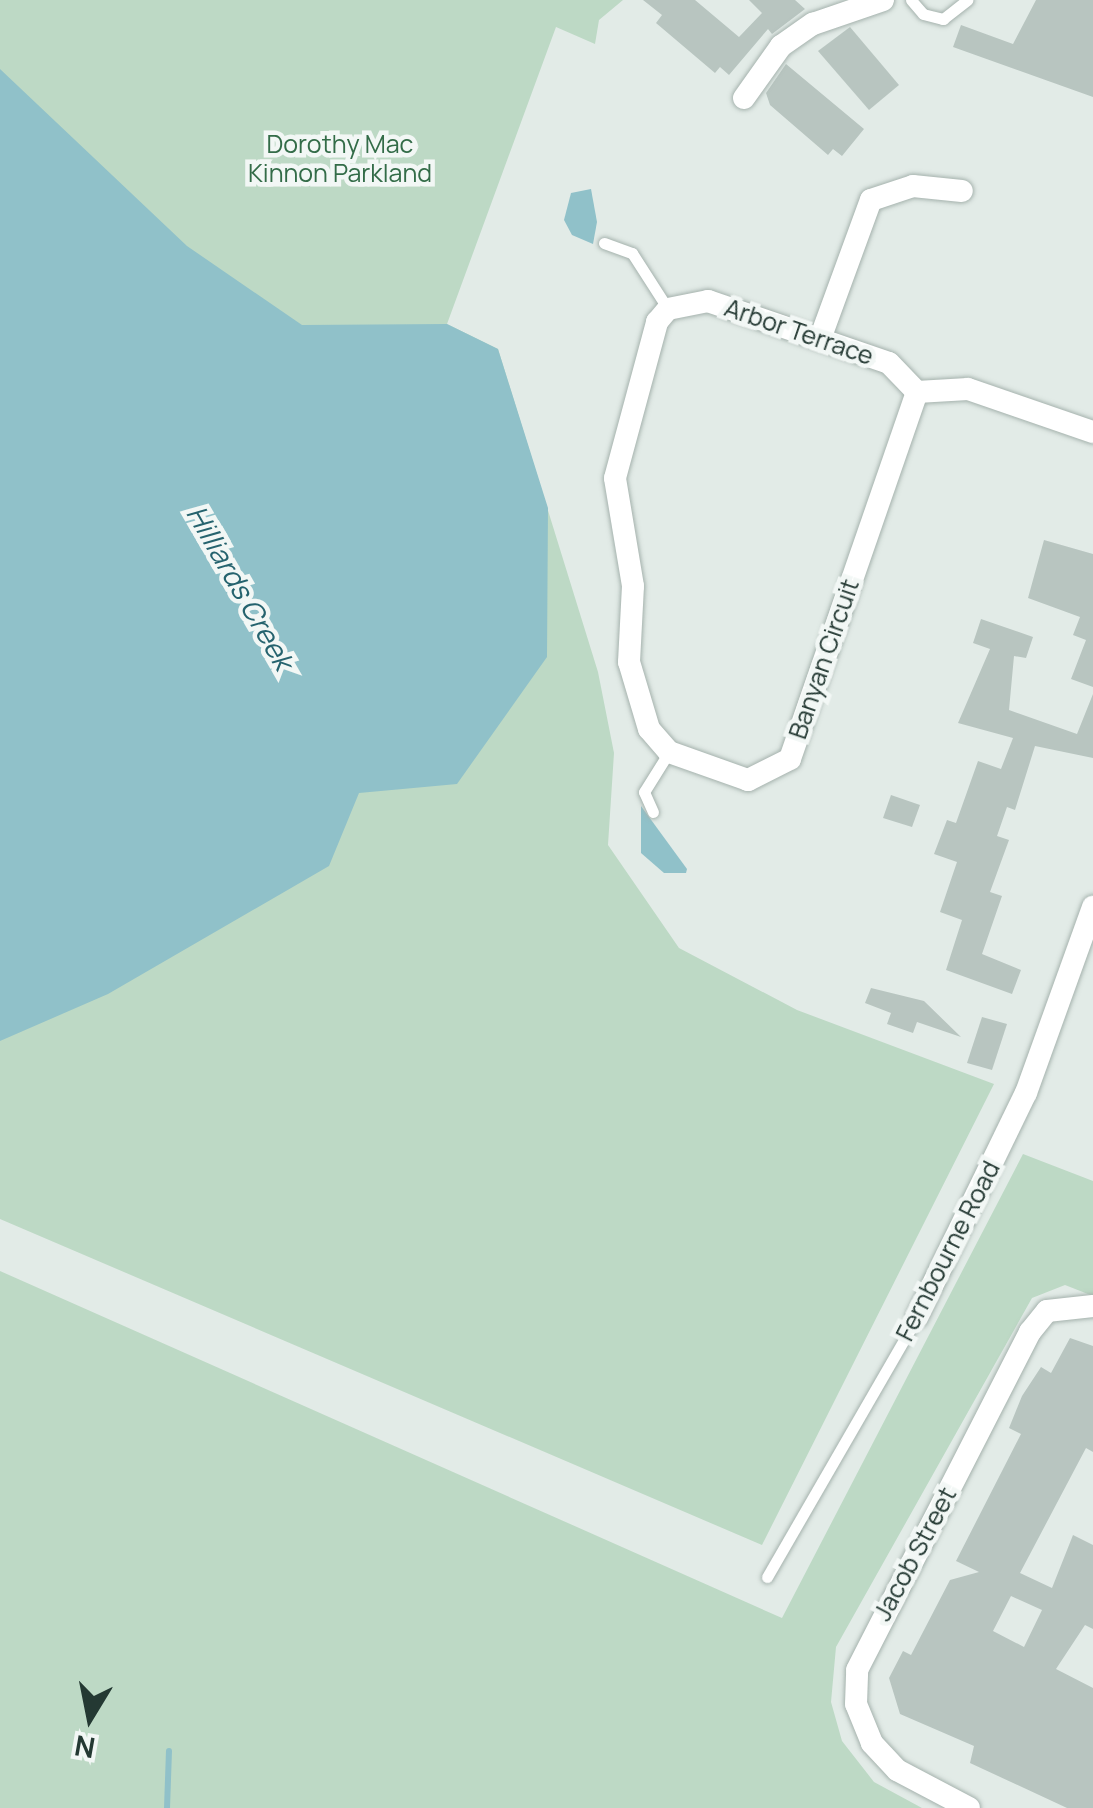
<!DOCTYPE html>
<style>
body{margin:0}
#map{position:relative;width:1093px;height:1808px;overflow:hidden;background:#e2ebe7;font-family:Manrope,sans-serif}
div>[style]{position:absolute}
.green>*{inset:0;background:#bdd9c5}
.water>*{inset:0;background:#90c1c9}
.stream>*{height:6px;margin:-3px;padding:0 3px;transform-origin:3px;border-radius:3px;background:#90c1c9}
.building>*{inset:0;background:#b8c5c0}
.roads{filter:drop-shadow(0 0 2px #a5b2ad) drop-shadow(0 0 2px #a5b2ad)}
.lane>*{height:11px;margin:-5.5px;padding:0 5.5px;transform-origin:5.5px;border-radius:5.5px;background:#fff}
.street>*{height:22px;margin:-11px;padding:0 11px;transform-origin:11px;border-radius:11px;background:#fff}
span{translate:-50% -50%;white-space:nowrap;text-align:center;line-height:1.15;-webkit-text-stroke:9px #f2f7f5;paint-order:stroke}
.park-label{font-size:25px;color:#336c48}
.street-label{font-size:25px;color:#243933}
.water-label{font-size:28px;color:#25636e;font-style:italic}
.north{position:absolute;left:40px;top:1668px;width:100px;height:100px;-webkit-text-stroke:8px #f2f7f5;paint-order:stroke;rotate:190deg;font-size:28px;font-weight:700;line-height:40px;text-align:center;color:#243933}
.north::after{content:'';display:block;margin:auto;width:35px;height:45px;background:#243933;clip-path:polygon(50% 0,100% 100%,50% 72%,0 100%)}
</style>
<div id="map">
<div class="green">
<div style="clip-path:polygon(0 0,623px 0,599px 20px,595px 44px,556px 27px,447px 324px,498px 349px,598px 672px,614px 753px,608px 845px,679px 948px,797px 1010px,994px 1084px,762px 1545px,0 1219px)"></div>
<div style="clip-path:polygon(1023px 1154px,1093px 1181px,1093px 1296px,1065px 1285px,1032px 1298px,836px 1647px,831px 1702px,842px 1741px,874px 1782px,922px 1808px,0 1808px,0 1271px,782px 1618px)"></div>
</div>
<div class="water">
<div style="clip-path:polygon(0 69px,187px 246px,302px 325px,447px 324px,498px 349px,548px 508px,547px 657px,457px 784px,359px 793px,329px 866px,108px 994px,0 1041px)"></div>
<div style="clip-path:polygon(591px 189px,597px 222px,593px 244px,572px 235px,564px 220px,571px 193px)"></div>
<div style="clip-path:polygon(641px 806px,687px 869px,686px 873px,664px 873px,641px 853px)"></div>
</div>
<div class="stream">
<div style="left:167px;top:1808px;width:57px;rotate:-88deg"></div>
</div>
<div class="building">
<div style="clip-path:polygon(643px 0,695px 0,739px 37px,762px 13px,749px 0,795px 0,805px 9px,772px 34px,768px 29px,729px 75px,720px 67px,715px 73px,656px 23px,662px 15px)"></div>
<div style="clip-path:polygon(1036px 0,1093px 0,1093px 97px,953px 47px,961px 25px,1013px 44px)"></div>
<div style="clip-path:polygon(850px 27px,899px 85px,869px 110px,818px 51px)"></div>
<div style="clip-path:polygon(786px 64px,864px 129px,842px 156px,833px 149px,828px 155px,770px 105px,766px 93px)"></div>
<div style="clip-path:polygon(1044px 540px,1093px 554px,1093px 687px,1071px 679px,1086px 640px,1073px 635px,1080px 617px,1028px 598px)"></div>
<div style="clip-path:polygon(981px 619px,1033px 637px,1026px 658px,1014px 656px,1009px 710px,1077px 734px,1093px 694px,1093px 758px,1035px 746px,1015px 810px,1007px 807px,997px 836px,1009px 840px,990px 892px,1002px 896px,982px 954px,1021px 970px,1012px 994px,946px 970px,962px 920px,940px 912px,957px 862px,934px 854px,947px 820px,956px 823px,978px 761px,1001px 769px,1013px 738px,958px 723px,990px 649px,973px 643px)"></div>
<div style="clip-path:polygon(891px 795px,920px 805px,912px 827px,883px 818px)"></div>
<div style="clip-path:polygon(871px 988px,924px 1001px,961px 1037px,917px 1022px,913px 1033px,887px 1024px,891px 1013px,865px 1003px)"></div>
<div style="clip-path:polygon(982px 1017px,1007px 1024px,992px 1070px,967px 1063px)"></div>
<div style="clip-path:polygon(evenodd,1070px 1338px,1093px 1346px,1093px 1452px,1086px 1448px,1020px 1573px,1052px 1588px,1073px 1535px,1093px 1545px,1093px 1629px,1085px 1625px,1056px 1669px,1093px 1688px,1093px 1808px,1067px 1808px,970px 1763px,974px 1746px,900px 1714px,889px 1678px,903px 1651px,911px 1655px,950px 1580px,979px 1572px,956px 1561px,1021px 1434px,1009px 1428px,1022px 1396px,1041px 1367px,1051px 1373px,1070px 1338px,1011px 1596px,1042px 1610px,1024px 1647px,993px 1631px,1011px 1596px)"></div>
</div>
<div class="roads">
<div class="lane">
<div style="left:911px;top:0;width:18px;rotate:49deg"></div>
<div style="left:923px;top:14px;width:21px;rotate:14deg"></div>
<div style="left:943px;top:19px;width:31px;rotate:-38deg"></div>
<div style="left:604px;top:243px;width:30px;rotate:20deg"></div>
<div style="left:632px;top:253px;width:67px;rotate:57.3deg"></div>
<div style="left:653px;top:812px;width:22px;rotate:-114deg"></div>
<div style="left:644px;top:792px;width:47px;rotate:-58deg"></div>
<div style="left:767px;top:1577px;width:300px;rotate:-60deg"></div>
</div>
<div class="street">
<div style="left:744px;top:98px;width:64px;rotate:-54.6deg"></div>
<div style="left:781px;top:46px;width:39px;rotate:-35deg"></div>
<div style="left:813px;top:24px;width:74px;rotate:-18.9deg"></div>
<div style="left:820px;top:339px;width:148px;rotate:-69.9deg"></div>
<div style="left:871px;top:200px;width:44px;rotate:-18.4deg"></div>
<div style="left:913px;top:186px;width:49px;rotate:5.8deg"></div>
<div style="left:917px;top:392px;width:388px;rotate:109.1deg"></div>
<div style="left:790px;top:759px;width:47px;rotate:153.4deg"></div>
<div style="left:748px;top:780px;width:84px;rotate:-160.5deg"></div>
<div style="left:669px;top:752px;width:30px;rotate:-131deg"></div>
<div style="left:649px;top:729px;width:70px;rotate:-106.6deg"></div>
<div style="left:629px;top:662px;width:76px;rotate:-87deg"></div>
<div style="left:633px;top:586px;width:109px;rotate:-99.5deg"></div>
<div style="left:615px;top:478px;width:162px;rotate:-74.9deg"></div>
<div style="left:657px;top:322px;width:17px;rotate:-50deg"></div>
<div style="left:668px;top:309px;width:41px;rotate:-11.3deg"></div>
<div style="left:708px;top:301px;width:191px;rotate:18.9deg"></div>
<div style="left:889px;top:363px;width:40px;rotate:46deg"></div>
<div style="left:917px;top:392px;width:51px;rotate:-3.4deg"></div>
<div style="left:968px;top:389px;width:132px;rotate:19deg"></div>
<div style="left:917px;top:1317px;width:249px;rotate:-64.1deg"></div>
<div style="left:1026px;top:1093px;width:198px;rotate:-70.2deg"></div>
<div style="left:969px;top:1808px;width:81px;rotate:-152.2deg"></div>
<div style="left:897px;top:1770px;width:37px;rotate:-133deg"></div>
<div style="left:872px;top:1743px;width:42px;rotate:-112.3deg"></div>
<div style="left:856px;top:1704px;width:34px;rotate:-88deg"></div>
<div style="left:857px;top:1670px;width:380px;rotate:-62.9deg"></div>
<div style="left:1030px;top:1332px;width:27px;rotate:-51deg"></div>
<div style="left:1047px;top:1311px;width:46px;rotate:-6.2deg"></div>
</div>
</div>
<div class="park-label">
<span style="left:340px;top:159px">Dorothy Mac<br>Kinnon Parkland</span>
</div>
<div class="street-label">
<span style="left:799px;top:332px;rotate:19deg">Arbor Terrace</span>
<span style="left:824px;top:659px;rotate:-71deg">Banyan Circuit</span>
<span style="left:948px;top:1251px;rotate:-63deg">Fernbourne Road</span>
<span style="left:915px;top:1554px;rotate:-62deg">Jacob Street</span>
</div>
<div class="water-label">
<span style="left:241px;top:587px;rotate:60deg">Hilliards Creek</span>
</div>
<div class="north">N</div>
</div>
